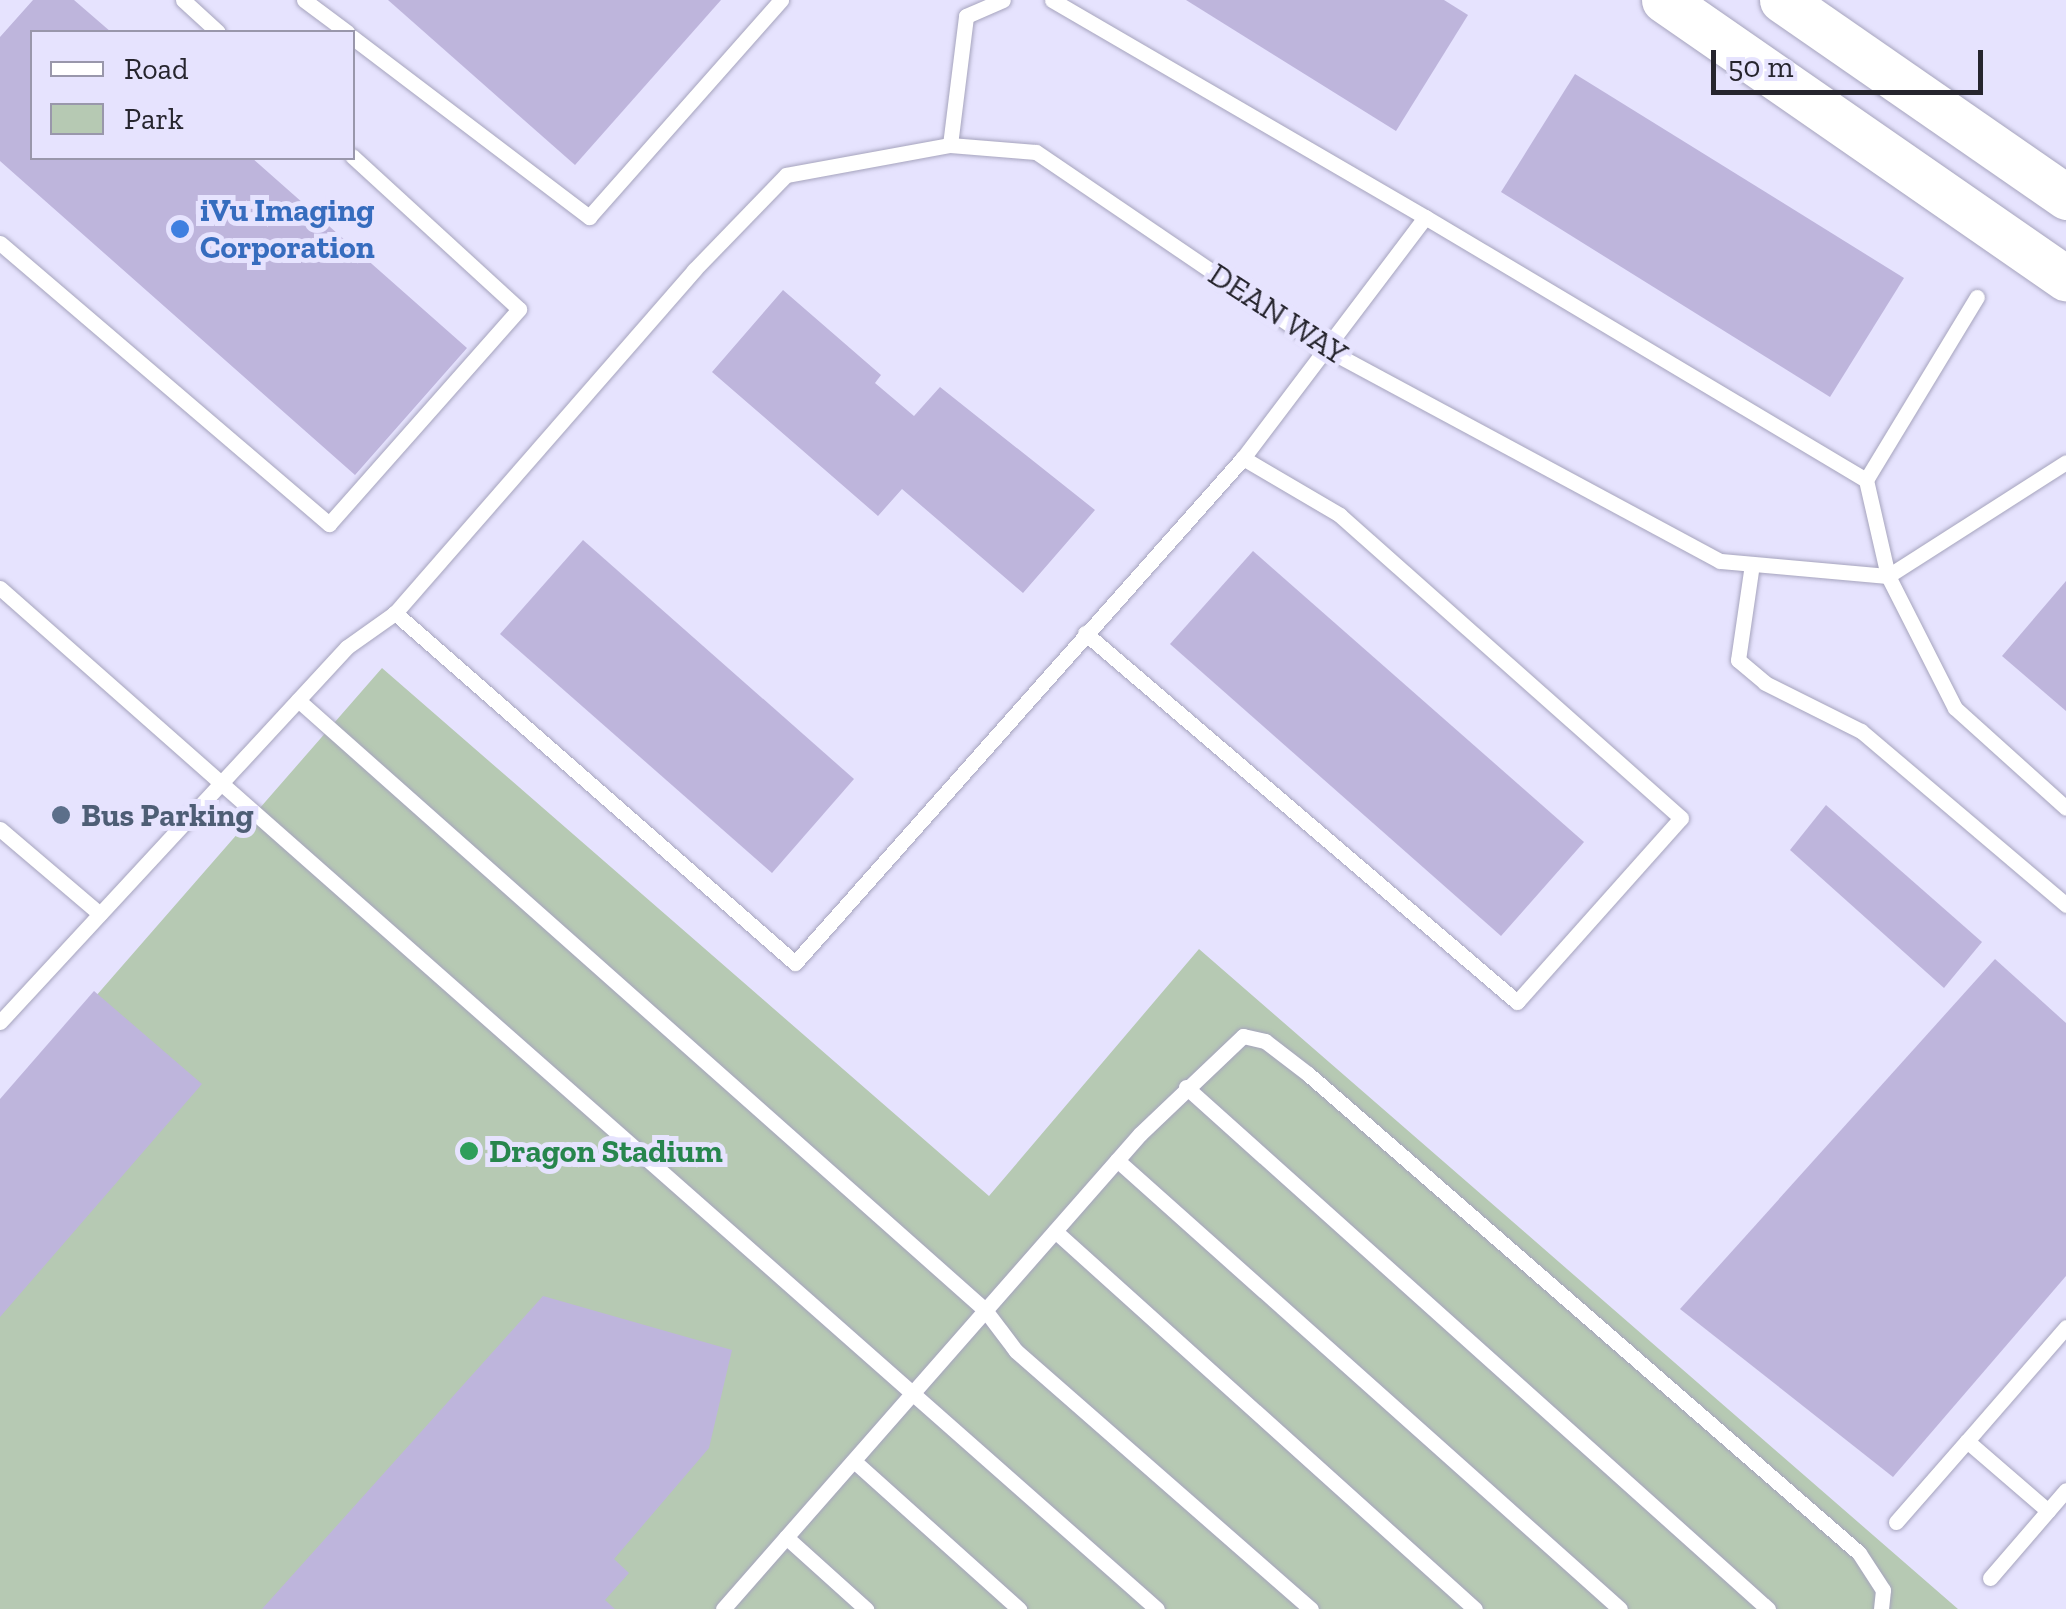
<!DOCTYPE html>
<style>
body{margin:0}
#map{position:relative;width:2066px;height:1609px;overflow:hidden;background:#e6e3fe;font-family:"Zilla Slab",serif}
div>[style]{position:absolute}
.green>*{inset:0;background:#b6c9b3}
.building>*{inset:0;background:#beb5dc}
.roads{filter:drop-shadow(0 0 2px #a6a4bd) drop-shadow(0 0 2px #a6a4bd)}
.service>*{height:15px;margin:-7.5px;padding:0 7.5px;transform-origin:7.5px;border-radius:7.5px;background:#fff}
.secondary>*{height:45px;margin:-22.5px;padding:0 22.5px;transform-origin:22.5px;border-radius:22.5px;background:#fff}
.dots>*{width:28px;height:28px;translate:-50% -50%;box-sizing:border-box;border:5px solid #e6e3fe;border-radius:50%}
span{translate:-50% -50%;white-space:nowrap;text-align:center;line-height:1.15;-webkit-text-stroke:10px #e6e3fe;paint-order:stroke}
.shop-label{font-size:32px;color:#366cbe;font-weight:700}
.left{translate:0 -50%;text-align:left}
.street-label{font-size:32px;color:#26252e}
.service-label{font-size:32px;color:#4e5e75;font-weight:700}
.leisure-label{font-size:32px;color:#27864d;font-weight:700}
.legend{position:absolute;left:30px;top:30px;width:325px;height:130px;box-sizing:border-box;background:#e6e3fe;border:2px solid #9997ab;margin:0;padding:12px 18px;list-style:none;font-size:30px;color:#26252e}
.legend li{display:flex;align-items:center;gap:20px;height:50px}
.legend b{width:50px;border:2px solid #9997ab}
.scale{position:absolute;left:1711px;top:50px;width:272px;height:45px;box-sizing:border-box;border:5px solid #26252e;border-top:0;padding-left:12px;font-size:30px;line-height:35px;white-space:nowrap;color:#26252e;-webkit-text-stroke:8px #e6e3fe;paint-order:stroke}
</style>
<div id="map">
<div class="green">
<div style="clip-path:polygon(382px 668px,989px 1196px,1199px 949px,1958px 1609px,0 1609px,0 1106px)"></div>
</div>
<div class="building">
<div style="clip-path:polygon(33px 0,74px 0,111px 32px,32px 32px,32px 158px,252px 158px,467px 348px,355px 475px,0 161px,0 37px)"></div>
<div style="clip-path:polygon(388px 0,721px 0,575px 165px)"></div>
<div style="clip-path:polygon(1186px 0,1444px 0,1468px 15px,1396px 131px)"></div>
<div style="clip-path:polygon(1575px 74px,1904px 278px,1830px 397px,1501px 192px)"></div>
<div style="clip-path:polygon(783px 290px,881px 375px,875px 383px,914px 416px,940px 387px,1095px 510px,1023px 593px,902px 489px,878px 516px,712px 372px)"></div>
<div style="clip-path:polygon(583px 540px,854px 779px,772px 873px,500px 634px)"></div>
<div style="clip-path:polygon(1253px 551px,1584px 842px,1501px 936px,1170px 644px)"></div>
<div style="clip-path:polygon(2066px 581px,2066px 711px,2002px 656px)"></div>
<div style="clip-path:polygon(1826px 805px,1982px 942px,1944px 988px,1790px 850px)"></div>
<div style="clip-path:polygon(1995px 959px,2066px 1023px,2066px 1276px,1893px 1477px,1680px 1309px)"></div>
<div style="clip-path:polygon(94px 991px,202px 1084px,0 1317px,0 1099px)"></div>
<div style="clip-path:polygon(543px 1296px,732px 1350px,709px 1448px,614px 1559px,629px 1573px,605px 1600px,615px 1609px,262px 1609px)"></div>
</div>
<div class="roads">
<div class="service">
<div style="left:183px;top:0;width:47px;rotate:42.4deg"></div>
<div style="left:304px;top:0;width:54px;rotate:36.7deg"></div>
<div style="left:1052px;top:0;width:432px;rotate:30.2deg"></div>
<div style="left:352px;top:37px;width:298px;rotate:37.2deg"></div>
<div style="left:589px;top:217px;width:290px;rotate:-48.5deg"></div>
<div style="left:950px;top:145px;width:130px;rotate:-82.9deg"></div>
<div style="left:966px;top:16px;width:40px;rotate:-23.4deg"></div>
<div style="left:0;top:243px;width:433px;rotate:40.5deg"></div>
<div style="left:329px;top:524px;width:287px;rotate:-48.5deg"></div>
<div style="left:519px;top:309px;width:226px;rotate:-137.5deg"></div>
<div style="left:1243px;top:458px;width:675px;rotate:131.58deg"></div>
<div style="left:795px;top:963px;width:532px;rotate:-138.81deg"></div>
<div style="left:395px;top:613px;width:455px;rotate:-48.9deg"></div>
<div style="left:694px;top:270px;width:132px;rotate:-45.9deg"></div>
<div style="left:786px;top:175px;width:167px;rotate:-10.4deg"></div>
<div style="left:950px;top:145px;width:86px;rotate:4.7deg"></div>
<div style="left:1036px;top:152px;width:351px;rotate:34.2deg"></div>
<div style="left:1326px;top:349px;width:447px;rotate:28.3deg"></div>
<div style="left:1720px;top:561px;width:169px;rotate:5.1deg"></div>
<div style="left:1888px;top:576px;width:211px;rotate:-32.6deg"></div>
<div style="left:1866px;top:480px;width:214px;rotate:-58.8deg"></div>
<div style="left:1752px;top:564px;width:97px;rotate:98.3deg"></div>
<div style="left:1738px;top:660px;width:35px;rotate:40deg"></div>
<div style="left:1765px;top:683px;width:107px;rotate:26.6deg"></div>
<div style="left:1861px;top:731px;width:269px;rotate:40.3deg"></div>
<div style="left:0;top:588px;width:1543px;rotate:41.43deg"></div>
<div style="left:1085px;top:633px;width:568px;rotate:40.5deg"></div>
<div style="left:1517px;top:1002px;width:246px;rotate:-48.3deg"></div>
<div style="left:1681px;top:818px;width:456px;rotate:-138.4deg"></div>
<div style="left:1340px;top:515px;width:113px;rotate:-149.6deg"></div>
<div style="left:1243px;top:458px;width:302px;rotate:-52.9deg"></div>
<div style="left:1425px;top:217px;width:513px;rotate:30.81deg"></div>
<div style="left:1866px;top:480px;width:98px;rotate:77.1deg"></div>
<div style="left:1888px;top:576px;width:148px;rotate:63.1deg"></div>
<div style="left:1955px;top:708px;width:149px;rotate:42deg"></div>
<div style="left:298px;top:700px;width:919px;rotate:41.6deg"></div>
<div style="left:985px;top:1310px;width:51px;rotate:52.9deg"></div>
<div style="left:1016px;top:1351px;width:392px;rotate:41.2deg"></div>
<div style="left:0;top:829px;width:131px;rotate:40.4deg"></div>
<div style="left:0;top:1022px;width:511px;rotate:-47.22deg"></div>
<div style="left:347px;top:647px;width:59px;rotate:-35.3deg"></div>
<div style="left:1186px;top:1087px;width:782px;rotate:41.89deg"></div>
<div style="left:1117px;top:1160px;width:674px;rotate:41.75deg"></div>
<div style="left:1055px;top:1231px;width:565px;rotate:41.99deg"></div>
<div style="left:1967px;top:1441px;width:151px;rotate:-49deg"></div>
<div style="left:854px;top:1461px;width:222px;rotate:41.9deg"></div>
<div style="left:1896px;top:1522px;width:108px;rotate:-48.8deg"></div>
<div style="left:1967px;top:1441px;width:107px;rotate:40.8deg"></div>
<div style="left:786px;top:1537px;width:108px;rotate:42deg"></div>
<div style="left:1990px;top:1578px;width:116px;rotate:-49.2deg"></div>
<div style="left:723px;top:1609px;width:632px;rotate:-48.72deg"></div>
<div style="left:1140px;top:1134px;width:142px;rotate:-43.6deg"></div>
<div style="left:1243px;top:1036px;width:23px;rotate:13deg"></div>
<div style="left:1265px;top:1041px;width:54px;rotate:37.5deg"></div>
<div style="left:1308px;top:1074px;width:730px;rotate:41deg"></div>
<div style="left:1859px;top:1553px;width:44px;rotate:57deg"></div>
<div style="left:1883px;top:1590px;width:19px;rotate:96deg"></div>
</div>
<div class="secondary">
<div style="left:1664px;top:0;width:489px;rotate:34.7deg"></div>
<div style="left:1782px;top:0;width:346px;rotate:34.7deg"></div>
</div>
</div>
<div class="dots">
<div style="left:180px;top:229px;background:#3f7fe0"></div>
<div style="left:61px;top:815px;background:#5c6f8a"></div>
<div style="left:469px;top:1151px;background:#2e9e5b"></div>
</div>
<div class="shop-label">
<span class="left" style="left:200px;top:229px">iVu Imaging<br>Corporation</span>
</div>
<div class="street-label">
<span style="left:1278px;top:314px;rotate:33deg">DEAN WAY</span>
</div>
<div class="service-label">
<span class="left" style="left:81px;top:815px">Bus Parking</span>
</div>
<div class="leisure-label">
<span class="left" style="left:489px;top:1151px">Dragon Stadium</span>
</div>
<ul class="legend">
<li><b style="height:12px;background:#fff"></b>Road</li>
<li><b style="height:28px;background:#b6c9b3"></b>Park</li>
</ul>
<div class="scale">50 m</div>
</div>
